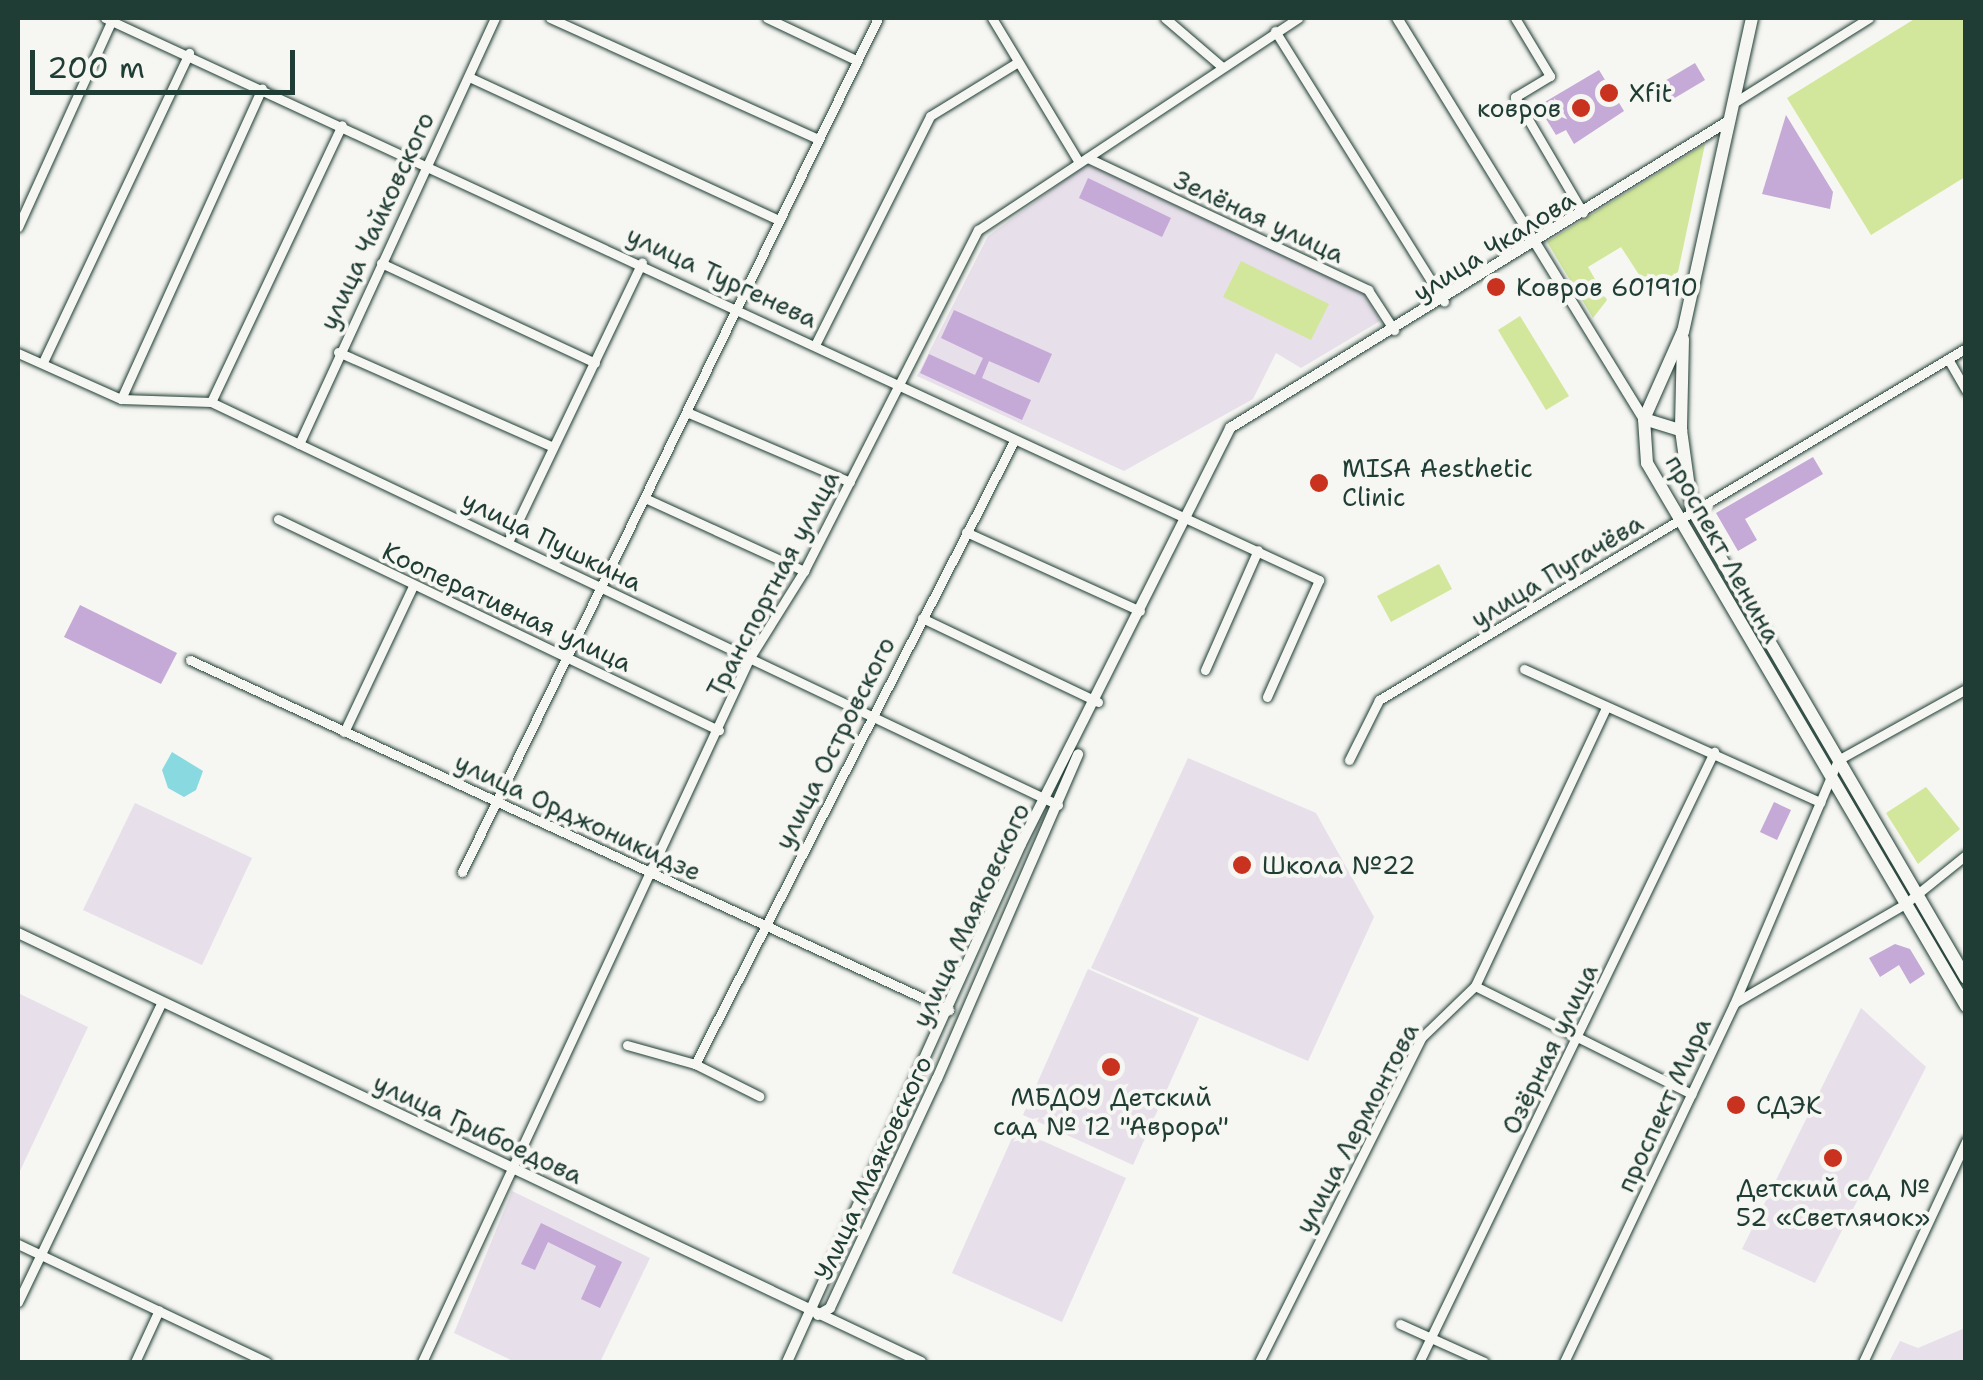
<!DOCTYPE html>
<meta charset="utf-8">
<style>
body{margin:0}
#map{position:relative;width:1983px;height:1380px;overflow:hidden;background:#f6f6f2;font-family:"Shantell Sans",sans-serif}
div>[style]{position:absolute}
.built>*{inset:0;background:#e7dfea}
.green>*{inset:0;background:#d2e79c}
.water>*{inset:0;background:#89dae0}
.building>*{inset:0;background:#c5a9d6}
.roads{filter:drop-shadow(0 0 2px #1f3d34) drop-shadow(0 0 2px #1f3d34)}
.minor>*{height:9px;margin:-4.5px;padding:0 4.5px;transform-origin:4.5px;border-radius:4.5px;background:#f6f6f2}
.tertiary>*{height:10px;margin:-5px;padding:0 5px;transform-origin:5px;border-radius:5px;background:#f6f6f2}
.secondary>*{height:12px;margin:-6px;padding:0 6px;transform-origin:6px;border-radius:6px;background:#f6f6f2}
.dots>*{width:28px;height:28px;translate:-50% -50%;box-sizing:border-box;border:5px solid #f6f6f2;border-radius:50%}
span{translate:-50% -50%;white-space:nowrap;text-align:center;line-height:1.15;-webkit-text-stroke:8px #f6f6f2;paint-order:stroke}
.poi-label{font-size:25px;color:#1f3d34}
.left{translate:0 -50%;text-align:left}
.right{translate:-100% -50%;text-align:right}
.street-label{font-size:25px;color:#1f3d34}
.frame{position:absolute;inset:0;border:20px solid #1f3d34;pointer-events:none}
.scale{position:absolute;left:30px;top:50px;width:265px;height:45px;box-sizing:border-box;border:5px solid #1f3d34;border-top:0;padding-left:12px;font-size:30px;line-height:35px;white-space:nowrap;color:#1f3d34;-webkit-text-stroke:8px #f6f6f2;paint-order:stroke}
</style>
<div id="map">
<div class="built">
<div style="clip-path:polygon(1087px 164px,1364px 294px,1380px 321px,1301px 368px,1276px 353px,1253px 399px,1124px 471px,917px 376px,988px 236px)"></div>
<div style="clip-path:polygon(1188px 758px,1316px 813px,1374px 917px,1308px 1061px,1091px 968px)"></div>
<div style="clip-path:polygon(135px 803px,252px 858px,202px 965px,83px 910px)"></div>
<div style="clip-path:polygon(1088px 969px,1199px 1018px,1133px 1165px,1023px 1115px)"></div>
<div style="clip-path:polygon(18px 993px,88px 1027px,18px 1175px)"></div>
<div style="clip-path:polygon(1861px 1008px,1926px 1067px,1815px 1283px,1742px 1249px)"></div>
<div style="clip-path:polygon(1016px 1129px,1126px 1178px,1062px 1322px,952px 1273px)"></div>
<div style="clip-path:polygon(512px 1191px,650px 1258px,600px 1362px,515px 1362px,454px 1333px)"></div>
<div style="clip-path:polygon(1965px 1328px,1965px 1362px,1889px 1362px,1900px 1341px,1918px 1348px)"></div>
</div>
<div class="green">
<div style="clip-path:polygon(1916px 18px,1965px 18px,1965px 177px,1871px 235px,1787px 98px)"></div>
<div style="clip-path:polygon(1705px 144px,1678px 272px,1649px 290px,1621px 247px,1588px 267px,1607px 300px,1593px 318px,1547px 242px)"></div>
<div style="clip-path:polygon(1241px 261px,1329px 304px,1311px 340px,1223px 297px)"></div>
<div style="clip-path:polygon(1520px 316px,1569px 396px,1546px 410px,1498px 330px)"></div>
<div style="clip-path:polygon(1439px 564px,1452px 589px,1391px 622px,1377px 596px)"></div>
<div style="clip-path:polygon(1926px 787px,1960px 829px,1918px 864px,1886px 813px)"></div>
</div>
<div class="water">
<div style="clip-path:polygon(172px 752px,203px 771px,196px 790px,184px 797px,168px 788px,162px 770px)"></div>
</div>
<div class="building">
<div style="clip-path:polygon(1695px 63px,1705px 80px,1673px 99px,1663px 82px)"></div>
<div style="clip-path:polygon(1599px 70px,1624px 111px,1574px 144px,1566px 130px,1556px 135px,1538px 106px)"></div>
<div style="clip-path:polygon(1786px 115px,1833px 192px,1830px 209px,1762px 194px)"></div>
<div style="clip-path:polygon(1088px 178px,1171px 218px,1162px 237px,1079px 198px)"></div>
<div style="clip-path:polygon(954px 310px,1052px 354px,1039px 383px,989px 361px,982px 378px,1031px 400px,1022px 420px,920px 373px,929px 354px,975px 375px,983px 358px,941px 338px)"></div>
<div style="clip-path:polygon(1813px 457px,1823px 474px,1745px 519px,1757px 540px,1738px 551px,1716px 513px)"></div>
<div style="clip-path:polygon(80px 605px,177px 653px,161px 684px,64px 637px)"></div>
<div style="clip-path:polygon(1774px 802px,1791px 810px,1777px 840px,1760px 832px)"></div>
<div style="clip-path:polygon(1895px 944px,1910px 949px,1925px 974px,1910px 984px,1899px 965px,1880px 977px,1869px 958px)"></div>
<div style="clip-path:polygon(541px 1223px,622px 1262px,600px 1308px,581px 1299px,596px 1266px,548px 1242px,535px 1270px,521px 1264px)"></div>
</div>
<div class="roads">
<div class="minor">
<div style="left:105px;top:18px;width:1338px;rotate:24.84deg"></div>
<div style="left:1319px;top:580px;width:128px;rotate:114deg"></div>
<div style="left:550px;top:18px;width:292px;rotate:24.3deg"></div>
<div style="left:767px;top:18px;width:98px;rotate:25.3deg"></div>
<div style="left:992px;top:18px;width:168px;rotate:58.9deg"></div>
<div style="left:1165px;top:18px;width:74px;rotate:40.6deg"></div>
<div style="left:1515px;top:18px;width:68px;rotate:58.9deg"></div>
<div style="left:1550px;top:76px;width:41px;rotate:149deg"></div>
<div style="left:1515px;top:97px;width:134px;rotate:59.6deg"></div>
<div style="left:1275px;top:31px;width:319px;rotate:58deg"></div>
<div style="left:469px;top:77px;width:339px;rotate:24.8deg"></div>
<div style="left:1735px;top:102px;width:158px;rotate:-32.1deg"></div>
<div style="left:1088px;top:158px;width:310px;rotate:25.2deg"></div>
<div style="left:1368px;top:290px;width:48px;rotate:57deg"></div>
<div style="left:18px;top:227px;width:227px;rotate:-65.6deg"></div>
<div style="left:381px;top:263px;width:236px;rotate:25deg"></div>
<div style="left:816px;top:343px;width:254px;rotate:-63.3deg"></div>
<div style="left:930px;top:116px;width:103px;rotate:-31.5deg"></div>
<div style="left:338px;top:352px;width:233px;rotate:23.8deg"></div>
<div style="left:18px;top:353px;width:113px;rotate:24.1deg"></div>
<div style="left:121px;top:399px;width:90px;rotate:1.9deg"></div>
<div style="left:211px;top:402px;width:938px;rotate:25.44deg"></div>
<div style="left:1948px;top:359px;width:36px;rotate:60deg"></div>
<div style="left:43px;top:362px;width:342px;rotate:-64.7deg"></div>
<div style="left:121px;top:399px;width:341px;rotate:-65.6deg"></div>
<div style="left:211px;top:402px;width:306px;rotate:-64.7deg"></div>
<div style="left:689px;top:413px;width:175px;rotate:23.2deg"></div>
<div style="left:299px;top:444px;width:469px;rotate:-65.3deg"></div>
<div style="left:647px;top:499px;width:173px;rotate:24.6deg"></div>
<div style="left:278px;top:519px;width:489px;rotate:25.6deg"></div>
<div style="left:966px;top:532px;width:191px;rotate:24.4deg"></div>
<div style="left:508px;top:542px;width:310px;rotate:-64.4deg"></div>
<div style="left:922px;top:618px;width:195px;rotate:25.5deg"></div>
<div style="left:190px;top:660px;width:836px;rotate:24.76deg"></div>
<div style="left:1524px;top:669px;width:325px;rotate:24.2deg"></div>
<div style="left:1205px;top:670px;width:131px;rotate:-66.2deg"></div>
<div style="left:344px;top:732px;width:161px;rotate:-64.7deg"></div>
<div style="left:1349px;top:760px;width:67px;rotate:-63.4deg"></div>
<div style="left:1379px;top:700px;width:684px;rotate:-30.95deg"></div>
<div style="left:462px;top:872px;width:950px;rotate:-64.03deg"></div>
<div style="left:1475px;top:986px;width:242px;rotate:26.5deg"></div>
<div style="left:1736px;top:1002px;width:195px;rotate:-30.1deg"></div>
<div style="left:1905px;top:904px;width:78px;rotate:-38.8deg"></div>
<div style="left:627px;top:1045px;width:71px;rotate:15.6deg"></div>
<div style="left:695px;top:1064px;width:72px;rotate:26.6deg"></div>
<div style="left:695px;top:1064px;width:700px;rotate:-62.89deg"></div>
<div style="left:18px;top:1244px;width:275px;rotate:25.4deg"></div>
<div style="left:18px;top:1302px;width:333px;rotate:-64.4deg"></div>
<div style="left:1400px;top:1324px;width:92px;rotate:24.3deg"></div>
<div style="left:135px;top:1362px;width:57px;rotate:-65.2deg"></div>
<div style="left:422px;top:1362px;width:775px;rotate:-65.05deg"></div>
<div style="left:749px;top:659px;width:104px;rotate:-58deg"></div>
<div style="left:804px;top:571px;width:383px;rotate:-63deg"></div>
<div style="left:978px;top:230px;width:384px;rotate:-33.5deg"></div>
<div style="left:1259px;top:1362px;width:364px;rotate:-63.4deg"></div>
<div style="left:1422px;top:1037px;width:74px;rotate:-43.9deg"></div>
<div style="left:1475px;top:986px;width:308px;rotate:-64.8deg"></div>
<div style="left:1419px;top:1362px;width:678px;rotate:-64.19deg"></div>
<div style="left:1564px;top:1362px;width:396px;rotate:-64.6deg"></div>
<div style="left:1734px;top:1004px;width:265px;rotate:-66.9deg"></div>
<div style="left:1838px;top:760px;width:146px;rotate:-29deg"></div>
<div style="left:1863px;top:1362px;width:244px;rotate:-65deg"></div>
</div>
<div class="tertiary">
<div style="left:1397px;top:18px;width:471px;rotate:58.4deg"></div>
<div style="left:18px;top:933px;width:1000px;rotate:25.41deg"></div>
<div style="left:818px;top:1315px;width:14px;rotate:-30deg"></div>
<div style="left:830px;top:1308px;width:253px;rotate:-65deg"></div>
<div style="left:937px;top:1079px;width:354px;rotate:-66.5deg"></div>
<div style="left:787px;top:1362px;width:568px;rotate:-65.69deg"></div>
<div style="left:1021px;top:844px;width:466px;rotate:-63.3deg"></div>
<div style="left:1230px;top:428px;width:587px;rotate:-31.63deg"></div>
</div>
<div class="secondary">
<div style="left:1752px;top:18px;width:321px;rotate:102.4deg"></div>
<div style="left:1683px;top:331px;width:96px;rotate:113.9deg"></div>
<div style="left:1644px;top:419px;width:44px;rotate:86.1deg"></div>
<div style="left:1647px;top:463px;width:630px;rotate:59.57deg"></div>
<div style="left:1683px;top:339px;width:91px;rotate:91.3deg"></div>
<div style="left:1681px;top:430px;width:80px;rotate:82.1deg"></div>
<div style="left:1692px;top:509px;width:543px;rotate:59.71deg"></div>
<div style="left:1644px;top:419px;width:39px;rotate:17deg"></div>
</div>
</div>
<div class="dots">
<div style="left:1609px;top:93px;background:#c8321e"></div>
<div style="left:1581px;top:108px;background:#c8321e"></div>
<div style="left:1496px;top:287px;background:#c8321e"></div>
<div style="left:1319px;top:483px;background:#c8321e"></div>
<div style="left:1242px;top:865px;background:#c8321e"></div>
<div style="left:1111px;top:1067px;background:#c8321e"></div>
<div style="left:1736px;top:1105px;background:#c8321e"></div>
<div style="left:1833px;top:1158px;background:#c8321e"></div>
</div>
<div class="poi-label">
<span class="left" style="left:1629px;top:93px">Xfit</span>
<span class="right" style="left:1561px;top:108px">ковров</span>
<span class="left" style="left:1516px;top:287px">Ковров 601910</span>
<span class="left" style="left:1342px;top:483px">MISA Aesthetic<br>Clinic</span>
<span class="left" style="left:1262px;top:865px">Школа №22</span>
<span style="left:1111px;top:1112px">МБДОУ Детский<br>сад № 12 "Аврора"</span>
<span class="left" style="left:1756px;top:1105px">СДЭК</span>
<span style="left:1833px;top:1203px">Детский сад №<br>52 «Светлячок»</span>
</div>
<div class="street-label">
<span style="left:1259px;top:217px;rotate:25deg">Зелёная улица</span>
<span style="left:377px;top:221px;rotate:-65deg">улица Чайковского</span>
<span style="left:1494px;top:246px;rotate:-32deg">улица Чкалова</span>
<span style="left:722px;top:277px;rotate:25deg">улица Тургенева</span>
<span style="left:552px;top:541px;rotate:26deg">улица Пушкина</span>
<span style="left:1723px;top:549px;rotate:61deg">проспект Ленина</span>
<span style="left:1557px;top:571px;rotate:-31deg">улица Пугачёва</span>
<span style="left:773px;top:584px;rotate:-62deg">Транспортная улица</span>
<span style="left:507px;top:607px;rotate:25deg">Кооперативная улица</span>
<span style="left:835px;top:743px;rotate:-63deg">улица Островского</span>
<span style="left:578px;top:817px;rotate:25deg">улица Орджоникидзе</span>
<span style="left:971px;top:915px;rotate:-65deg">улица Маяковского</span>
<span style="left:1550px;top:1049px;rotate:-64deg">Озёрная улица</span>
<span style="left:1664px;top:1105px;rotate:-65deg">проспект Мира</span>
<span style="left:1357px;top:1128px;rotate:-62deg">улица Лермонтова</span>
<span style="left:478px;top:1129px;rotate:25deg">улица Грибоедова</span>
<span style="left:873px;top:1168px;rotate:-65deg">Улица Маяковского</span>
</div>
<div class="frame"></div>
<div class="scale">200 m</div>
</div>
